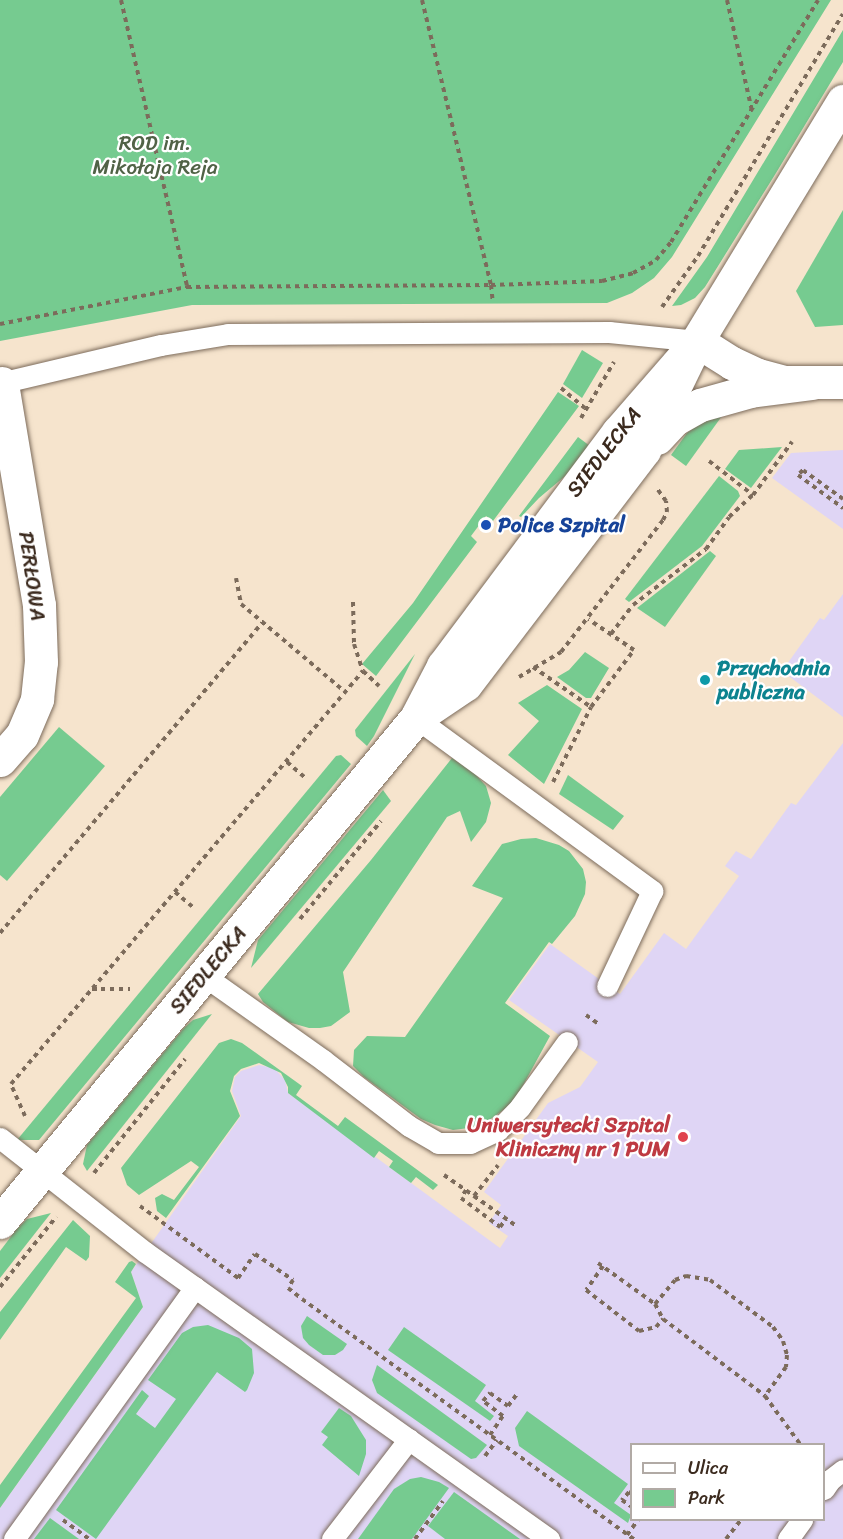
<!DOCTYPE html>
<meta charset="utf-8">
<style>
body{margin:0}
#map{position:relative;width:843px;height:1539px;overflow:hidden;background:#f6e4cd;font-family:Sriracha,sans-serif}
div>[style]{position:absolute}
.built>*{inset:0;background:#dfd5f5}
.green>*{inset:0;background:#76cb90}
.path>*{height:4px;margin-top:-2px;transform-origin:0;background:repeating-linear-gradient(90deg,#7c6b5b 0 4.5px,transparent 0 9px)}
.roads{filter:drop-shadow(0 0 2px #7c6b5b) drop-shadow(0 0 2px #7c6b5b)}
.service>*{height:21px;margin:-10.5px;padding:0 10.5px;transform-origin:10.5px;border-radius:10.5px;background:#fff}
.minor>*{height:33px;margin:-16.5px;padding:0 16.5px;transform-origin:16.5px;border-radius:16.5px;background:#fff}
.dots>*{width:16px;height:16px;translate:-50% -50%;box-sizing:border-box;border:3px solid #fff;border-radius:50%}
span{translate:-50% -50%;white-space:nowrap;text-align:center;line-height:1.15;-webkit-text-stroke:4.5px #fff;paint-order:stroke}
.park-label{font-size:21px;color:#506246}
.street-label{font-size:21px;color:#3b2a1e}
.transit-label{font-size:21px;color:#164399;font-weight:700}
.left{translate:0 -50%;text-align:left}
.culture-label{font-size:21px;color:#0d838f;font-weight:700}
.health-label{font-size:21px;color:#be3a42;font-weight:700}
.right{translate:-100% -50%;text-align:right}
.legend{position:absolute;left:630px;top:1443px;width:195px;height:78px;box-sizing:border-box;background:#fff;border:2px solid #b1aaa5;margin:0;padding:8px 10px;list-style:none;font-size:18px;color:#3b2a1e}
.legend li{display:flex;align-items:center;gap:12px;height:30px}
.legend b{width:30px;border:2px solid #b1aaa5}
</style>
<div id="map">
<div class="built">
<div style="clip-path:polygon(843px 450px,843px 529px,772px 478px,791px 453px)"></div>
<div style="clip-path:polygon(843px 594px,843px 717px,782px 671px,820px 618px,824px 620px)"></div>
<div style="clip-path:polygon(evenodd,843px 743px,843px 1539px,0 1539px,0 1508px,143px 1307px,131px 1272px,241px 1116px,232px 1091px,235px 1077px,241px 1071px,259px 1065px,274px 1068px,285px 1080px,288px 1093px,500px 1248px,508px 1236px,489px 1223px,501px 1205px,484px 1192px,548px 1103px,580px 1087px,598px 1062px,509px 1000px,550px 944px,620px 994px,664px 933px,686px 949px,739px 876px,725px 866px,736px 851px,751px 859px,791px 803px,796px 805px,843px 743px,632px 1444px,824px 1444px,824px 1520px,632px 1520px,632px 1444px)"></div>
</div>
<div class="green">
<div style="clip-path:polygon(0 0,831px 0,672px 257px,654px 278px,632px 293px,607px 303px,192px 305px,0 341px)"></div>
<div style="clip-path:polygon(843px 30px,843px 62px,776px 173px,705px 287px,695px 298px,681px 305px,672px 306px,707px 257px)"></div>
<div style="clip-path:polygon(843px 210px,843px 325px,815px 327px,796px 291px)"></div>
<div style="clip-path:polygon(582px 350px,603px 363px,582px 398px,563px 384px)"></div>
<div style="clip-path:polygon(558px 392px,579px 406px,493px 521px,486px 516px,471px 536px,477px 542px,376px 676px,362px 664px,413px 603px)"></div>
<div style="clip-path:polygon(727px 409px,686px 466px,671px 455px,687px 433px,708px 417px)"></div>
<div style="clip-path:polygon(578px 437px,594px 449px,589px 456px,539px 498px,521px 517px,519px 516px)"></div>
<div style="clip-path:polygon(782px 447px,751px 488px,725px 469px,739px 450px)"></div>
<div style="clip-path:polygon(719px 476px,738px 491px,740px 496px,702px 546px,629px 602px,625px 599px)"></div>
<div style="clip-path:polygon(710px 551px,716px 556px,665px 627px,637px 608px)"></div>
<div style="clip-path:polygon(585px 652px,609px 668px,591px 698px,586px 698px,557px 677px,569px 670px)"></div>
<div style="clip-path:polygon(415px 654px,374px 736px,367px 746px,356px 736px,355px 730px)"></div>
<div style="clip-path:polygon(547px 685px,582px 709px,544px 784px,508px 755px,539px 721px,518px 703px)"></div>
<div style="clip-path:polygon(59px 727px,105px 766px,7px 881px,0 875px,0 797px)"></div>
<div style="clip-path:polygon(341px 755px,351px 764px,39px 1140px,17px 1140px,336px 756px)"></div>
<div style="clip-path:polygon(452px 758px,475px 774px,486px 786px,491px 803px,486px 822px,471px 842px,460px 811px,447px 817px,343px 972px,350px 1012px,331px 1026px,320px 1028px,309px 1028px,288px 1022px,263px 1002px,258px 994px,371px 860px)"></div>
<div style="clip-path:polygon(568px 775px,624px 816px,613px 830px,559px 794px)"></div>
<div style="clip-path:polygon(383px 790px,391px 801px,251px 968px,258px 940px)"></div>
<div style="clip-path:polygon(536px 838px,559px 845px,569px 851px,583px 869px,586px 882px,585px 894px,575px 916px,552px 944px,549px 942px,505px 1003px,550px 1036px,521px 1089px,509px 1106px,485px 1123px,469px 1128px,453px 1130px,435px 1125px,421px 1119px,364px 1077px,353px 1066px,354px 1050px,367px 1036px,405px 1037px,503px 898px,472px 886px,502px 844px,521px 839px)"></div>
<div style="clip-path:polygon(212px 1014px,87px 1171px,83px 1164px,87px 1145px,184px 1028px,193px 1020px)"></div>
<div style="clip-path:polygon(231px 1039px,242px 1043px,302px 1086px,296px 1095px,338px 1126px,345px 1117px,438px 1185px,433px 1190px,416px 1177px,411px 1183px,389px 1167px,393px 1161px,379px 1151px,374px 1158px,288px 1093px,288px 1087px,281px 1073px,259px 1063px,241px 1069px,234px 1076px,230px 1091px,240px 1116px,166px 1218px,157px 1211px,155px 1198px,162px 1194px,174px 1200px,199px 1167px,191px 1161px,139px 1195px,127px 1185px,121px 1168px,219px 1043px)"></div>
<div style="clip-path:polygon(51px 1213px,0 1278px,0 1251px,16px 1230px,27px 1219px)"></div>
<div style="clip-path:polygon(73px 1220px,90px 1236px,89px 1257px,86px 1261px,66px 1247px,0 1340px,0 1312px)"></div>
<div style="clip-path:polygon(132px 1261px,136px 1264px,131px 1272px,143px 1307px,0 1508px,0 1485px,136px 1298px,115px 1282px,129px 1262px)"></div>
<div style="clip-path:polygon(307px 1316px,347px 1344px,343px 1350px,335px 1355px,323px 1355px,309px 1345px,303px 1338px,301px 1326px)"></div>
<div style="clip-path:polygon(208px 1325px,239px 1338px,252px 1349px,254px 1373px,247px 1390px,245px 1392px,217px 1372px,96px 1539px,56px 1510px,142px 1390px,149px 1396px,136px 1414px,155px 1428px,176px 1399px,148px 1380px,182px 1333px,193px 1327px)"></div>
<div style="clip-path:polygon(404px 1327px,486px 1385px,475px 1401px,494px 1416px,490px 1421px,388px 1350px)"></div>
<div style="clip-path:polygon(377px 1365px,487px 1445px,476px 1458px,471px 1459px,377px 1393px,372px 1380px)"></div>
<div style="clip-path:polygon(339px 1408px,351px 1416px,366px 1440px,366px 1454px,359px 1476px,322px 1445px,328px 1437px,321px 1432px)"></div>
<div style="clip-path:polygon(527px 1411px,628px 1484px,614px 1503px,631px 1515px,628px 1523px,519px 1446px,515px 1428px)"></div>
<div style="clip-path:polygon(421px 1477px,439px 1482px,449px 1488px,412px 1539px,358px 1539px,394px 1489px,410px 1479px)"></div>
<div style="clip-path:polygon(454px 1492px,520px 1539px,445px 1539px,428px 1526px)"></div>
<div style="clip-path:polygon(50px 1518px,79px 1539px,34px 1539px)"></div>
</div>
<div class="path">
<div style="left:121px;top:0;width:294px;rotate:77deg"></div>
<div style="left:422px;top:0;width:293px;rotate:76.4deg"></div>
<div style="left:491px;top:285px;width:18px;rotate:84deg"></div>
<div style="left:727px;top:0;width:114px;rotate:77.3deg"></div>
<div style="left:662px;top:307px;width:62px;rotate:-54.8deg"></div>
<div style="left:698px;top:256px;width:282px;rotate:-59.1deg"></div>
<div style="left:0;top:324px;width:191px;rotate:-11.2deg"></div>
<div style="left:187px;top:287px;width:304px;rotate:-0.4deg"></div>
<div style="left:491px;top:285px;width:111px;rotate:-2.1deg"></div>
<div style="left:602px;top:281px;width:32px;rotate:-14deg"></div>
<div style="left:633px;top:273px;width:26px;rotate:-29deg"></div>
<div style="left:656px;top:260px;width:23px;rotate:-50deg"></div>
<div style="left:671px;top:242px;width:283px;rotate:-58.7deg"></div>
<div style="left:561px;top:388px;width:31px;rotate:40deg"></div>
<div style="left:581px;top:418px;width:65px;rotate:-59.5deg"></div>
<div style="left:709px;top:461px;width:56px;rotate:37.7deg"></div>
<div style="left:843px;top:499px;width:49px;rotate:-144.1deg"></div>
<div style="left:803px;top:470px;width:7px;rotate:135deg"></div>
<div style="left:798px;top:475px;width:56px;rotate:36.3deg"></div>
<div style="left:236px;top:578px;width:26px;rotate:79deg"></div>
<div style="left:241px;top:604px;width:136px;rotate:40.2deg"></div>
<div style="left:353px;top:602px;width:42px;rotate:88.6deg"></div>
<div style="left:354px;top:644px;width:28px;rotate:72deg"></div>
<div style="left:611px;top:634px;width:36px;rotate:-53deg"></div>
<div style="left:633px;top:605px;width:92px;rotate:-37.5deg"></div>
<div style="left:706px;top:549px;width:39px;rotate:-54deg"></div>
<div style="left:729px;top:517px;width:33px;rotate:-43deg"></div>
<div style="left:753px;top:495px;width:66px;rotate:-53.7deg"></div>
<div style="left:533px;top:667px;width:70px;rotate:34.6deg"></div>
<div style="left:519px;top:677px;width:49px;rotate:-30.8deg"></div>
<div style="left:561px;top:652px;width:167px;rotate:-52.3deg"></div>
<div style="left:663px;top:520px;width:9px;rotate:-63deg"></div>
<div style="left:667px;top:512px;width:11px;rotate:-95deg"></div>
<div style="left:666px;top:501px;width:14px;rotate:-126deg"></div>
<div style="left:287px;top:762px;width:23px;rotate:41deg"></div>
<div style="left:553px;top:782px;width:84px;rotate:-63.1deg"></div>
<div style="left:591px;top:707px;width:71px;rotate:-53deg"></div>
<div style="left:634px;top:650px;width:55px;rotate:-146deg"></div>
<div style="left:175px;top:892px;width:26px;rotate:40deg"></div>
<div style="left:300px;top:919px;width:127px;rotate:-50.4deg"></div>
<div style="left:0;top:933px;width:406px;rotate:-49.8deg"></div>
<div style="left:92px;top:989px;width:38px"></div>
<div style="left:586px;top:1015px;width:14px;rotate:36deg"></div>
<div style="left:25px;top:1116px;width:35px;rotate:-114deg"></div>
<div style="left:11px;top:1084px;width:543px;rotate:-49.56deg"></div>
<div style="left:363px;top:671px;width:22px;rotate:43deg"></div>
<div style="left:94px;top:1173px;width:146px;rotate:-51.4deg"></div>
<div style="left:444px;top:1175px;width:37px;rotate:35deg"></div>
<div style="left:474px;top:1196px;width:39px;rotate:-52deg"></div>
<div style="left:466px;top:1190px;width:9px;rotate:122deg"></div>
<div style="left:461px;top:1198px;width:49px;rotate:36.6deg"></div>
<div style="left:500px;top:1227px;width:10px;rotate:-53deg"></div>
<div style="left:474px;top:1196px;width:50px;rotate:35.3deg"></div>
<div style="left:140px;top:1206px;width:122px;rotate:36.3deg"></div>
<div style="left:238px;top:1278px;width:29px;rotate:-55deg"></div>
<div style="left:255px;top:1254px;width:46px;rotate:34.4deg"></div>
<div style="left:293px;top:1280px;width:9px;rotate:122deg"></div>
<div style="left:288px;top:1288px;width:18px;rotate:38deg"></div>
<div style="left:302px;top:1299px;width:410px;rotate:35.9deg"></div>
<div style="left:598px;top:1263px;width:70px;rotate:35.7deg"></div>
<div style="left:655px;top:1304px;width:17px;rotate:62deg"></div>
<div style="left:663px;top:1319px;width:128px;rotate:37deg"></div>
<div style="left:765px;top:1396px;width:59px;rotate:53.9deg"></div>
<div style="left:603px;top:1266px;width:29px;rotate:125deg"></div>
<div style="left:586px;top:1290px;width:67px;rotate:37.7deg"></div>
<div style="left:639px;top:1331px;width:17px;rotate:-13deg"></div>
<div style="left:656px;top:1327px;width:11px;rotate:-49deg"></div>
<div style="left:0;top:1287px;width:90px;rotate:-51.3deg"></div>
<div style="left:655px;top:1304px;width:31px;rotate:-50deg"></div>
<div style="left:675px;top:1280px;width:12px;rotate:-20deg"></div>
<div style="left:686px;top:1276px;width:24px;rotate:9deg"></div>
<div style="left:710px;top:1280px;width:79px;rotate:36.7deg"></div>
<div style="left:773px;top:1327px;width:17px;rotate:54deg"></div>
<div style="left:783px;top:1341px;width:15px;rotate:74deg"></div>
<div style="left:787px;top:1355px;width:12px;rotate:95deg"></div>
<div style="left:786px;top:1367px;width:36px;rotate:126deg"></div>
<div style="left:490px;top:1435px;width:23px;rotate:-56deg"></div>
<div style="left:503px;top:1416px;width:25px;rotate:-143deg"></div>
<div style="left:483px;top:1401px;width:11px;rotate:-49deg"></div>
<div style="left:490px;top:1393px;width:22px;rotate:36deg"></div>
<div style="left:508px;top:1406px;width:15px;rotate:-53deg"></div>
<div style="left:485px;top:1456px;width:20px;rotate:-53deg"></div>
<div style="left:632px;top:1494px;width:4px;rotate:-146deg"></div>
<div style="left:629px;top:1492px;width:11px;rotate:131deg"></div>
<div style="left:622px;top:1500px;width:12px;rotate:35deg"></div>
<div style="left:63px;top:1520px;width:32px;rotate:36deg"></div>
<div style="left:627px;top:1535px;width:19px;rotate:-54deg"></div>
<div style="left:415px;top:1539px;width:47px;rotate:-53.6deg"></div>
<div style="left:726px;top:1539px;width:24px;rotate:-52deg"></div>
</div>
<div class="roads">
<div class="service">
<div style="left:0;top:383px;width:165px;rotate:-13.3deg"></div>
<div style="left:161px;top:345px;width:68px;rotate:-9.3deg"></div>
<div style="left:228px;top:334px;width:381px;rotate:-0.3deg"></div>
<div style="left:609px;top:332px;width:88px;rotate:5.8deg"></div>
<div style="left:416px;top:718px;width:293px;rotate:36.2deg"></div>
<div style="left:652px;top:891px;width:105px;rotate:115.3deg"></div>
<div style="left:203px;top:975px;width:147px;rotate:35.3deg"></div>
<div style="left:323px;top:1060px;width:108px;rotate:37.5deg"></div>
<div style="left:409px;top:1126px;width:34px;rotate:30deg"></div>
<div style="left:438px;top:1143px;width:32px"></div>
<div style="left:470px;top:1143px;width:31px;rotate:-25deg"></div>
<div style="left:498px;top:1130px;width:32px;rotate:-46deg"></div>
<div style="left:520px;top:1107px;width:80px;rotate:-54.1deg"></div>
<div style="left:0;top:1138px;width:184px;rotate:38.2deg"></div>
<div style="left:145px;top:1252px;width:496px;rotate:35.4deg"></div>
<div style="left:824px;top:1489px;width:11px;rotate:-56deg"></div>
<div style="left:830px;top:1480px;width:16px;rotate:-38deg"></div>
<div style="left:14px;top:1539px;width:310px;rotate:-54.3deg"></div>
<div style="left:332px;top:1539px;width:126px;rotate:-52.4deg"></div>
<div style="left:788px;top:1539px;width:24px;rotate:-54deg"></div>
</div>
<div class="minor">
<div style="left:697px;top:341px;width:41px;rotate:32.2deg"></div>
<div style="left:732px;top:363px;width:29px;rotate:25deg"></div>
<div style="left:758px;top:375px;width:27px;rotate:15deg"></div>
<div style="left:784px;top:382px;width:59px"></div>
<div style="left:657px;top:438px;width:26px;rotate:-47deg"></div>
<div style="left:675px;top:419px;width:29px;rotate:-29deg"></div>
<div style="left:700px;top:405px;width:52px;rotate:-15.6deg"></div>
<div style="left:750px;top:391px;width:63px;rotate:-7.4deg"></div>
<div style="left:420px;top:715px;width:55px;rotate:-34deg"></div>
<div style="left:466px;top:684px;width:294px;rotate:-52.7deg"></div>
<div style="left:644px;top:450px;width:121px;rotate:-64.1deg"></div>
<div style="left:697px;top:341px;width:281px;rotate:-58.7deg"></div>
<div style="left:0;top:760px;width:33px;rotate:-49deg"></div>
<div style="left:22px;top:735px;width:39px;rotate:-67deg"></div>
<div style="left:37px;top:699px;width:37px;rotate:-84deg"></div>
<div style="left:41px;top:662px;width:57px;rotate:-92deg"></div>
<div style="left:39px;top:605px;width:225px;rotate:-99.5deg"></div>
<div style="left:0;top:1222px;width:654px;rotate:-50.46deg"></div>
<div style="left:416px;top:718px;width:59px;rotate:-62.6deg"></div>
<div style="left:443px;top:666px;width:292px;rotate:-53.2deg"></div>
<div style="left:618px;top:432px;width:121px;rotate:-49deg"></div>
</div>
</div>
<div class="dots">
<div style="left:486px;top:525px;background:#1a4fb4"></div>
<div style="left:705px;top:680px;background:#0f9aa8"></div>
<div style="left:683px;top:1137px;background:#e0444e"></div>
</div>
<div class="park-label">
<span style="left:155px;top:155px">ROD im.<br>Mikołaja Reja</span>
</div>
<div class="street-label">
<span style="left:604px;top:452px;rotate:-52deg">SIEDLECKA</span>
<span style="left:32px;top:576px;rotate:82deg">PERŁOWA</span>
<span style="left:208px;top:970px;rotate:-50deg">SIEDLECKA</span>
</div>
<div class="transit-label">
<span class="left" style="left:498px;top:525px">Police Szpital</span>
</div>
<div class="culture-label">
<span class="left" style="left:717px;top:680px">Przychodnia<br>publiczna</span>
</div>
<div class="health-label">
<span class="right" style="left:670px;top:1137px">Uniwersytecki Szpital<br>Kliniczny nr 1 PUM</span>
</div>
<ul class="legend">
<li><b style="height:8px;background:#fff"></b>Ulica</li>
<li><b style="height:16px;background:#76cb90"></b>Park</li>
</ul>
</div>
